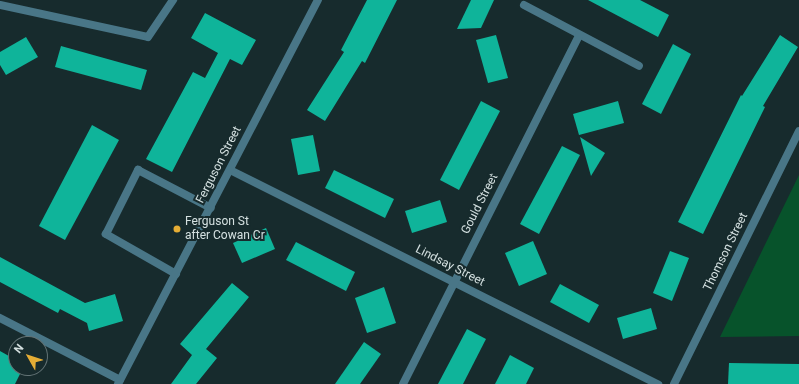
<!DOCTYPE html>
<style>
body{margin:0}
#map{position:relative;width:799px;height:384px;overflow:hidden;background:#172b2d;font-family:Roboto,sans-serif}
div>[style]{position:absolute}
.green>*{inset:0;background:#07532b}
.building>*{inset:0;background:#0fb49a}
.service>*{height:8px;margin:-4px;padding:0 4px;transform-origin:4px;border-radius:4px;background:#497687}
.minor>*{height:8px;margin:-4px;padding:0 4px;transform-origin:4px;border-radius:4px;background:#497687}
.dots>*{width:11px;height:11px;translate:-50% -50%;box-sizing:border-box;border:2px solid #172b2d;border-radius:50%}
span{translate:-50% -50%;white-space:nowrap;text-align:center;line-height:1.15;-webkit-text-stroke:4px #172b2d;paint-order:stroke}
.street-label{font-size:12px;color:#d4e0e0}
.poi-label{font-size:12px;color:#d4e0e0}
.left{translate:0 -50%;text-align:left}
.north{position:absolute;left:8px;top:336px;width:40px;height:40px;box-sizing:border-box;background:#172b2d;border:1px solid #637375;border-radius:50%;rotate:309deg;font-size:11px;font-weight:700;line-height:16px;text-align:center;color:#d4e0e0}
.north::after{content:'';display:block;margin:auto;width:14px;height:18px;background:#e5ad35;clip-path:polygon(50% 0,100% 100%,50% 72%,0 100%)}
</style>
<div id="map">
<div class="green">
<div style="clip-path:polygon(799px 175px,799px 336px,720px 337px)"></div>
</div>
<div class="building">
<div style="clip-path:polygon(367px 0,397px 0,365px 63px,362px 61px,325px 121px,307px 110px,344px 52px,341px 50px)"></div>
<div style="clip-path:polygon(471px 0,494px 0,481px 28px,457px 29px)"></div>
<div style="clip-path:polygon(588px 0,640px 0,669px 15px,658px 37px)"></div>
<div style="clip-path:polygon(205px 13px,256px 40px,242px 65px,230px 59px,172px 172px,146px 159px,193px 72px,205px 78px,218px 53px,191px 38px)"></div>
<div style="clip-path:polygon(496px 35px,508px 78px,488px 83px,476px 40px)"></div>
<div style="clip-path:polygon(780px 35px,798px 47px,763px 106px,765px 107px,703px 234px,678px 222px,741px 95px,742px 96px)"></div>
<div style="clip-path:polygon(26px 37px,38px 57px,6px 75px,0 65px,0 52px)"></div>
<div style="clip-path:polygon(673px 44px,691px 54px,661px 114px,642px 104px)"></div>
<div style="clip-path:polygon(61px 46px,147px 70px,141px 90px,55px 67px)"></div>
<div style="clip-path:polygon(481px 101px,500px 111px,459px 190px,440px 180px)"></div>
<div style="clip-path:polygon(618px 101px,624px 123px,579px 135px,573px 114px)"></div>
<div style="clip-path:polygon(92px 125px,119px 140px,65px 240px,39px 226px)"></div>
<div style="clip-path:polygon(313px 135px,320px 171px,298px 175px,291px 139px)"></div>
<div style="clip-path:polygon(580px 137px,605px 153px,591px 176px)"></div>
<div style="clip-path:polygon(562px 146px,580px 155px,539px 234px,520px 224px)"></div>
<div style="clip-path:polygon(334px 170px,394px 199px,385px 218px,325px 188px)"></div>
<div style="clip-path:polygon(440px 200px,447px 222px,412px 233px,405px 211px)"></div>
<div style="clip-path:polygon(266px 228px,275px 249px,242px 263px,233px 243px)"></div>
<div style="clip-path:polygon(533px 241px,547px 274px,519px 286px,505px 253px)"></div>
<div style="clip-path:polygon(296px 242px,355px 272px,346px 291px,286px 260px)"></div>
<div style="clip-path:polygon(670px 251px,689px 258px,672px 301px,653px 293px)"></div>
<div style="clip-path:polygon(0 257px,85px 303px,115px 294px,123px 321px,89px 331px,87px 323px,60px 309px,58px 313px,0 282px)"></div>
<div style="clip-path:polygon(232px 283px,249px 297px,206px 349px,217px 358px,196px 384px,171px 384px,192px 355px,180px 344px)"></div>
<div style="clip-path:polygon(560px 284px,599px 305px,589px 323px,550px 302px)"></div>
<div style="clip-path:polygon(384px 287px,396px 323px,367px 333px,355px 298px)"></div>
<div style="clip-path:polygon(651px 308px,657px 329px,623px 339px,617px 318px)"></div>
<div style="clip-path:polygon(467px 329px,486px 339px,463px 384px,438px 384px)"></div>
<div style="clip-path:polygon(364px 342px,381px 354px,360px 384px,335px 384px)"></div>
<div style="clip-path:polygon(0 351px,16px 360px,16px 368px,23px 368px,15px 384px,0 384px)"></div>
<div style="clip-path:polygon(510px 355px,534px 368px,526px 384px,495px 384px)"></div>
<div style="clip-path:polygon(729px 363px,799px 364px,799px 384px,728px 384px)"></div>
</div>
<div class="service">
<div style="left:176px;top:274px;width:81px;rotate:-150.3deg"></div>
<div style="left:106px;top:234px;width:72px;rotate:-63.4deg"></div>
<div style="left:138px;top:170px;width:82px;rotate:27.5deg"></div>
</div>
<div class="minor">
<div style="left:0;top:5px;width:151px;rotate:12.2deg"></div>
<div style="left:148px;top:37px;width:45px;rotate:-56deg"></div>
<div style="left:524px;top:5px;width:130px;rotate:27.9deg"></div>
<div style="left:230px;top:170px;width:479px;rotate:26.6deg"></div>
<div style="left:0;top:318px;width:135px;rotate:27.3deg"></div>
<div style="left:118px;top:384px;width:433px;rotate:-62.5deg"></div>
<div style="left:403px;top:384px;width:391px;rotate:-63.2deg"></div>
<div style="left:674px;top:384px;width:282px;rotate:-63.7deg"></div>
</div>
<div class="dots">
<div style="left:177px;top:229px;background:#e5ad35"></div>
</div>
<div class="street-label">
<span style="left:219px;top:165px;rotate:-63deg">Ferguson Street</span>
<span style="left:480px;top:204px;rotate:-63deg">Gould Street</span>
<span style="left:726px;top:252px;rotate:-64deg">Thomson Street</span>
<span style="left:450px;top:266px;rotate:27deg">Lindsay Street</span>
</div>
<div class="poi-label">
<span class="left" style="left:185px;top:229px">Ferguson St<br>after Cowan Cr</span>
</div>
<div class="north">N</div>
</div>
